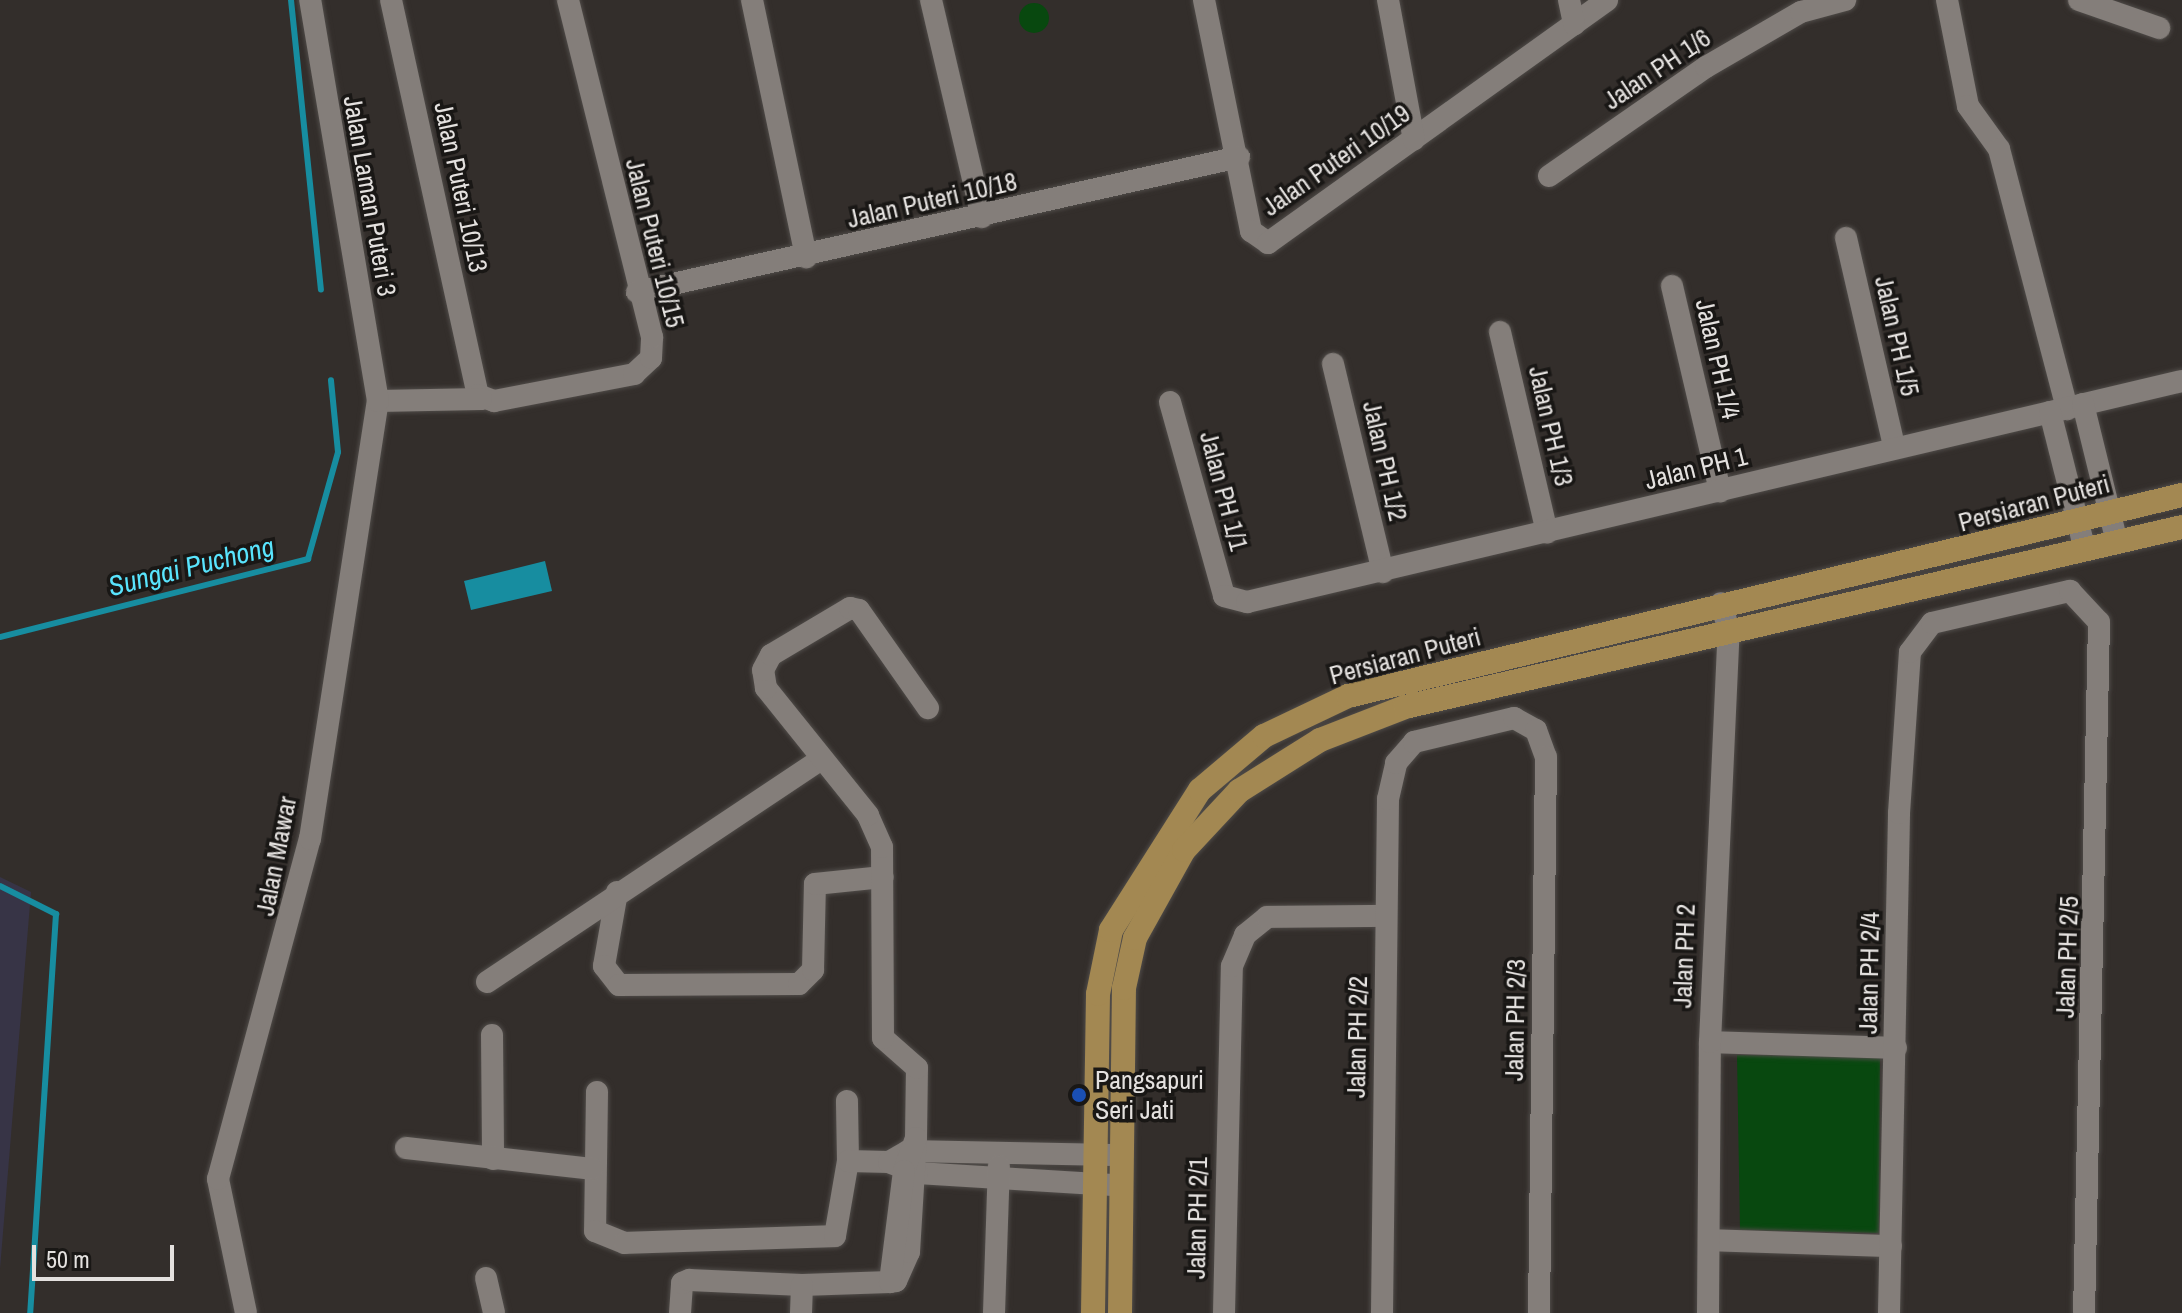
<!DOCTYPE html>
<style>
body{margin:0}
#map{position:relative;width:2182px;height:1313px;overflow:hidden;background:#332e2b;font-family:"Archivo Narrow",sans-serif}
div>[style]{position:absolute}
.industrial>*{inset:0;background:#373446}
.green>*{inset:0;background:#08480f}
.round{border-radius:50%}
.water>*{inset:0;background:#178da0}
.stream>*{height:6px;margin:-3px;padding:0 3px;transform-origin:3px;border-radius:3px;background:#178da0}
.roads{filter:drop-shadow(0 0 2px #4f4b48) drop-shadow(0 0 2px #4f4b48)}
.minor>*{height:22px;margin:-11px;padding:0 11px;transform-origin:11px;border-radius:11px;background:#847e7a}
.major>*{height:24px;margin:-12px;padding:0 12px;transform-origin:12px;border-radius:12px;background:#a38852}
.dots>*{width:22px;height:22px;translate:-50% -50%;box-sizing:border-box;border:4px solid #191715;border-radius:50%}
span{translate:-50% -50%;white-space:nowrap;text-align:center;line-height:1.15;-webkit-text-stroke:7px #191715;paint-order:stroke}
.street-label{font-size:26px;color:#e4e1df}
.poi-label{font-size:26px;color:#e4e1df}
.left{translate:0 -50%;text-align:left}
.water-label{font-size:28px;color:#59e4fd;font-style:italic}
.scale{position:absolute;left:32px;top:1245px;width:142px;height:36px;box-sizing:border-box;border:4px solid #e4e1df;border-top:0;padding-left:10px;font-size:24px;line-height:28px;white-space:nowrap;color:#e4e1df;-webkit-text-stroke:6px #191715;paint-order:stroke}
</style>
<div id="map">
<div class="industrial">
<div style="clip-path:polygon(0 877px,31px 892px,0 1269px)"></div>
</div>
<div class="green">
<div class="round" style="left:1019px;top:3px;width:30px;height:30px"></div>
<div style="clip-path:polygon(1737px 1055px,1880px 1057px,1879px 1233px,1740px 1230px)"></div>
</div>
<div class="water">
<div style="clip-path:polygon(545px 561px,552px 591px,471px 610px,464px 581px)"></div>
</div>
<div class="stream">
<div style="left:291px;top:0;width:291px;rotate:84.1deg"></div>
<div style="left:0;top:637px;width:318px;rotate:-14.2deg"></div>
<div style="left:308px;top:559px;width:111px;rotate:-74.3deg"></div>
<div style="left:338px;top:452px;width:72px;rotate:-95.6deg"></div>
<div style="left:0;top:886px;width:63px;rotate:26.6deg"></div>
<div style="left:56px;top:914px;width:400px;rotate:93.7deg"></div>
</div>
<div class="roads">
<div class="minor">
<div style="left:391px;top:0;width:404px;rotate:77.6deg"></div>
<div style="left:478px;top:395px;width:17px;rotate:21deg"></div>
<div style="left:494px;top:401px;width:143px;rotate:-10.9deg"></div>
<div style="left:634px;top:374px;width:23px;rotate:-43deg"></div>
<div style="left:651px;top:358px;width:21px;rotate:-87deg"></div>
<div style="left:652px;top:337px;width:347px;rotate:-104deg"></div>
<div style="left:752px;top:0;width:263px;rotate:78.1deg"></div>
<div style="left:931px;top:0;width:223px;rotate:76.8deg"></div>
<div style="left:1204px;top:0;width:236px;rotate:78.5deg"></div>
<div style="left:1251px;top:231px;width:21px;rotate:35deg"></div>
<div style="left:1268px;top:243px;width:417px;rotate:-35.6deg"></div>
<div style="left:1388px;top:0;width:142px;rotate:79.5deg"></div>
<div style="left:1569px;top:0;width:25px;rotate:78deg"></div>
<div style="left:1947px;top:0;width:108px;rotate:78.8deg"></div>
<div style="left:1968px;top:106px;width:53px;rotate:54.2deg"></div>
<div style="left:1999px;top:149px;width:269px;rotate:75.3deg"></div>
<div style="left:2079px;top:0;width:85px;rotate:19.3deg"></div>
<div style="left:1549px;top:176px;width:191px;rotate:-34.8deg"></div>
<div style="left:1706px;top:67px;width:110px;rotate:-30.1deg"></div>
<div style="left:1801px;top:12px;width:46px;rotate:-15.3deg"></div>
<div style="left:1846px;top:238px;width:213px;rotate:77deg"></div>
<div style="left:1672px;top:286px;width:211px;rotate:76.8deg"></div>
<div style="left:637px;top:292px;width:617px;rotate:-12.64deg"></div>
<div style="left:1500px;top:332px;width:206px;rotate:76.8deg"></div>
<div style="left:1333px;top:364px;width:214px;rotate:76.5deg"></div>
<div style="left:378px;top:401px;width:103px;rotate:-1.1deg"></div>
<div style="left:1170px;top:402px;width:201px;rotate:74.4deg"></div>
<div style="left:1224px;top:596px;width:24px;rotate:15deg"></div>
<div style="left:1247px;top:602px;width:961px;rotate:-13.3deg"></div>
<div style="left:2083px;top:404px;width:142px;rotate:76.2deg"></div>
<div style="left:2050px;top:412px;width:142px;rotate:75.8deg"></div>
<div style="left:617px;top:892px;width:75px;rotate:100deg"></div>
<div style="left:604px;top:966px;width:24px;rotate:52deg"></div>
<div style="left:619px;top:985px;width:180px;rotate:-0.3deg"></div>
<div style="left:799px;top:984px;width:20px;rotate:-45deg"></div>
<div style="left:813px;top:970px;width:86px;rotate:-88.7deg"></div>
<div style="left:815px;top:884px;width:68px;rotate:-5.9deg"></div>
<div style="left:487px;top:982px;width:400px;rotate:-33.7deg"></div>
<div style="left:492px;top:1035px;width:124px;rotate:89.5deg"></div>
<div style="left:1710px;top:1042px;width:186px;rotate:1.8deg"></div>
<div style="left:597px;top:1092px;width:139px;rotate:90.8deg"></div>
<div style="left:595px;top:1231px;width:32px;rotate:22deg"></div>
<div style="left:625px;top:1243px;width:210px;rotate:-1.9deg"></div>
<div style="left:835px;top:1236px;width:76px;rotate:-80.2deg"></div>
<div style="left:848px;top:1161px;width:60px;rotate:-91deg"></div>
<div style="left:916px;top:1138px;width:70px;rotate:-89.2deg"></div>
<div style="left:917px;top:1068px;width:45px;rotate:-138.6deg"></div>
<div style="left:883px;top:1038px;width:191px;rotate:-90.3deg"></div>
<div style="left:882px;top:847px;width:35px;rotate:-114deg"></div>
<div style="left:868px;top:815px;width:163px;rotate:-128.8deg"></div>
<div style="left:766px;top:688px;width:18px;rotate:-99deg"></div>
<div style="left:763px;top:670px;width:17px;rotate:-62deg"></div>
<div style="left:771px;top:655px;width:92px;rotate:-30.7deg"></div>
<div style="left:850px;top:608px;width:9px;rotate:13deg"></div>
<div style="left:859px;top:610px;width:120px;rotate:54.9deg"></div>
<div style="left:406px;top:1148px;width:187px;rotate:6.4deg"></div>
<div style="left:848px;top:1161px;width:41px;rotate:1.4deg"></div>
<div style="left:1113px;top:1185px;width:196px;rotate:-176.5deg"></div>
<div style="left:917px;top:1173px;width:30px;rotate:-159deg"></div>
<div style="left:889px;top:1162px;width:22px;rotate:-30deg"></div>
<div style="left:908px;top:1151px;width:205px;rotate:1.1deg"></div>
<div style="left:1709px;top:1240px;width:182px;rotate:1.9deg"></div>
<div style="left:486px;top:1278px;width:36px;rotate:77deg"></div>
<div style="left:246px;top:1313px;width:137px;rotate:-101.8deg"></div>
<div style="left:218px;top:1179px;width:352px;rotate:-74.9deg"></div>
<div style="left:310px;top:839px;width:443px;rotate:-81.2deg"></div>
<div style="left:378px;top:401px;width:407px;rotate:-99.6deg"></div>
<div style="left:680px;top:1313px;width:30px;rotate:-86deg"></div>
<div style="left:682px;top:1283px;width:8px;rotate:-23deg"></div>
<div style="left:689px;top:1280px;width:113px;rotate:2.5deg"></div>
<div style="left:802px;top:1285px;width:88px;rotate:-2deg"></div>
<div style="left:890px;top:1282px;width:6px;rotate:-9deg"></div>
<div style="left:896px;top:1281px;width:32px;rotate:-66deg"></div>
<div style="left:909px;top:1252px;width:114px;rotate:-86.5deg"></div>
<div style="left:916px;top:1138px;width:35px;rotate:110deg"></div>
<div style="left:904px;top:1171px;width:112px;rotate:97.2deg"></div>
<div style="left:801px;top:1313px;width:28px;rotate:-88deg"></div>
<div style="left:994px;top:1313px;width:147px;rotate:-88.1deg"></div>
<div style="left:1224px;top:1313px;width:347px;rotate:-88.7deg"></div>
<div style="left:1232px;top:966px;width:34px;rotate:-67deg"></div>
<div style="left:1245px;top:935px;width:28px;rotate:-39deg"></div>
<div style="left:1267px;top:917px;width:119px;rotate:-0.5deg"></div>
<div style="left:1382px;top:1313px;width:514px;rotate:-89.33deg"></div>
<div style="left:1388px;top:799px;width:37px;rotate:-77deg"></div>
<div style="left:1396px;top:763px;width:28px;rotate:-49deg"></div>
<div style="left:1414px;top:742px;width:103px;rotate:-13.5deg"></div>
<div style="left:1514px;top:718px;width:25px;rotate:29deg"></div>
<div style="left:1536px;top:730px;width:29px;rotate:70deg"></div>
<div style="left:1546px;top:757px;width:556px;rotate:90.72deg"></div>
<div style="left:1708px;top:1313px;width:271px;rotate:-89.6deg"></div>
<div style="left:1710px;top:1042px;width:412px;rotate:-87.4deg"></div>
<div style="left:1729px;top:630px;width:28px;rotate:-107deg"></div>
<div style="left:1889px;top:1313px;width:500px;rotate:-88.85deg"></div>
<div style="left:1899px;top:813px;width:161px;rotate:-86.1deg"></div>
<div style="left:1910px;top:652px;width:36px;rotate:-53deg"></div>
<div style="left:1932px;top:623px;width:142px;rotate:-13.1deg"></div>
<div style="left:2070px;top:591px;width:42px;rotate:46.9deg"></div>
<div style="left:2099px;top:622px;width:691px;rotate:91.24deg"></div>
</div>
<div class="major">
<div style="left:1093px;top:1313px;width:319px;rotate:-89.1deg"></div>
<div style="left:1098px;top:994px;width:65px;rotate:-78.5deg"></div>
<div style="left:1111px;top:930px;width:166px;rotate:-57.6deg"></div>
<div style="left:1200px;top:790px;width:84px;rotate:-40.2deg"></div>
<div style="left:1264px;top:736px;width:93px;rotate:-25.5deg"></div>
<div style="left:1348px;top:696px;width:858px;rotate:-13.55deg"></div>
<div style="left:1120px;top:1313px;width:325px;rotate:-89.3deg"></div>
<div style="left:1124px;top:988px;width:51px;rotate:-77.6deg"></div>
<div style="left:1135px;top:938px;width:101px;rotate:-60.9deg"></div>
<div style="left:1184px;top:850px;width:81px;rotate:-47deg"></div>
<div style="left:1239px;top:791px;width:96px;rotate:-32.2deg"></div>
<div style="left:1320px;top:740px;width:91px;rotate:-21.2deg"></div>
<div style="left:1405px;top:707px;width:798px;rotate:-13.04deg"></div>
</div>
</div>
<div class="dots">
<div style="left:1079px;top:1095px;background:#1a4fb4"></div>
</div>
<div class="street-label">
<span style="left:1657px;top:69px;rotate:-34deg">Jalan PH 1/6</span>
<span style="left:1336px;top:160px;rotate:-35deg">Jalan Puteri 10/19</span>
<span style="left:461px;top:187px;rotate:78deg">Jalan Puteri 10/13</span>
<span style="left:370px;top:196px;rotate:80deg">Jalan Laman Puteri 3</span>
<span style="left:932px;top:200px;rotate:-13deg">Jalan Puteri 10/18</span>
<span style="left:655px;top:243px;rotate:76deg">Jalan Puteri 10/15</span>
<span style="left:1897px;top:336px;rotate:77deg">Jalan PH 1/5</span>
<span style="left:1718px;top:359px;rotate:77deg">Jalan PH 1/4</span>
<span style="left:1551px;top:426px;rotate:77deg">Jalan PH 1/3</span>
<span style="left:1385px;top:461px;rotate:77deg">Jalan PH 1/2</span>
<span style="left:1696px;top:468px;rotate:-14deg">Jalan PH 1</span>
<span style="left:1224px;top:491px;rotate:75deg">Jalan PH 1/1</span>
<span style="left:2034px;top:503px;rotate:-15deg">Persiaran Puteri</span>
<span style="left:1405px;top:656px;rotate:-15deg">Persiaran Puteri</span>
<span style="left:276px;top:856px;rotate:-79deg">Jalan Mawar</span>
<span style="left:1684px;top:956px;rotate:-88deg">Jalan PH 2</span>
<span style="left:2067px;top:957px;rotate:-88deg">Jalan PH 2/5</span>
<span style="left:1869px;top:973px;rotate:-89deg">Jalan PH 2/4</span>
<span style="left:1515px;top:1020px;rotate:-89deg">Jalan PH 2/3</span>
<span style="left:1357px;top:1037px;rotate:-89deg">Jalan PH 2/2</span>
<span style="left:1197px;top:1218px;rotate:-89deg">Jalan PH 2/1</span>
</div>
<div class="poi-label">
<span class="left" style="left:1095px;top:1095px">Pangsapuri<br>Seri Jati</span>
</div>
<div class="water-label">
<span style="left:191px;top:566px;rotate:-14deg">Sungai Puchong</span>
</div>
<div class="scale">50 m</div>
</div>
